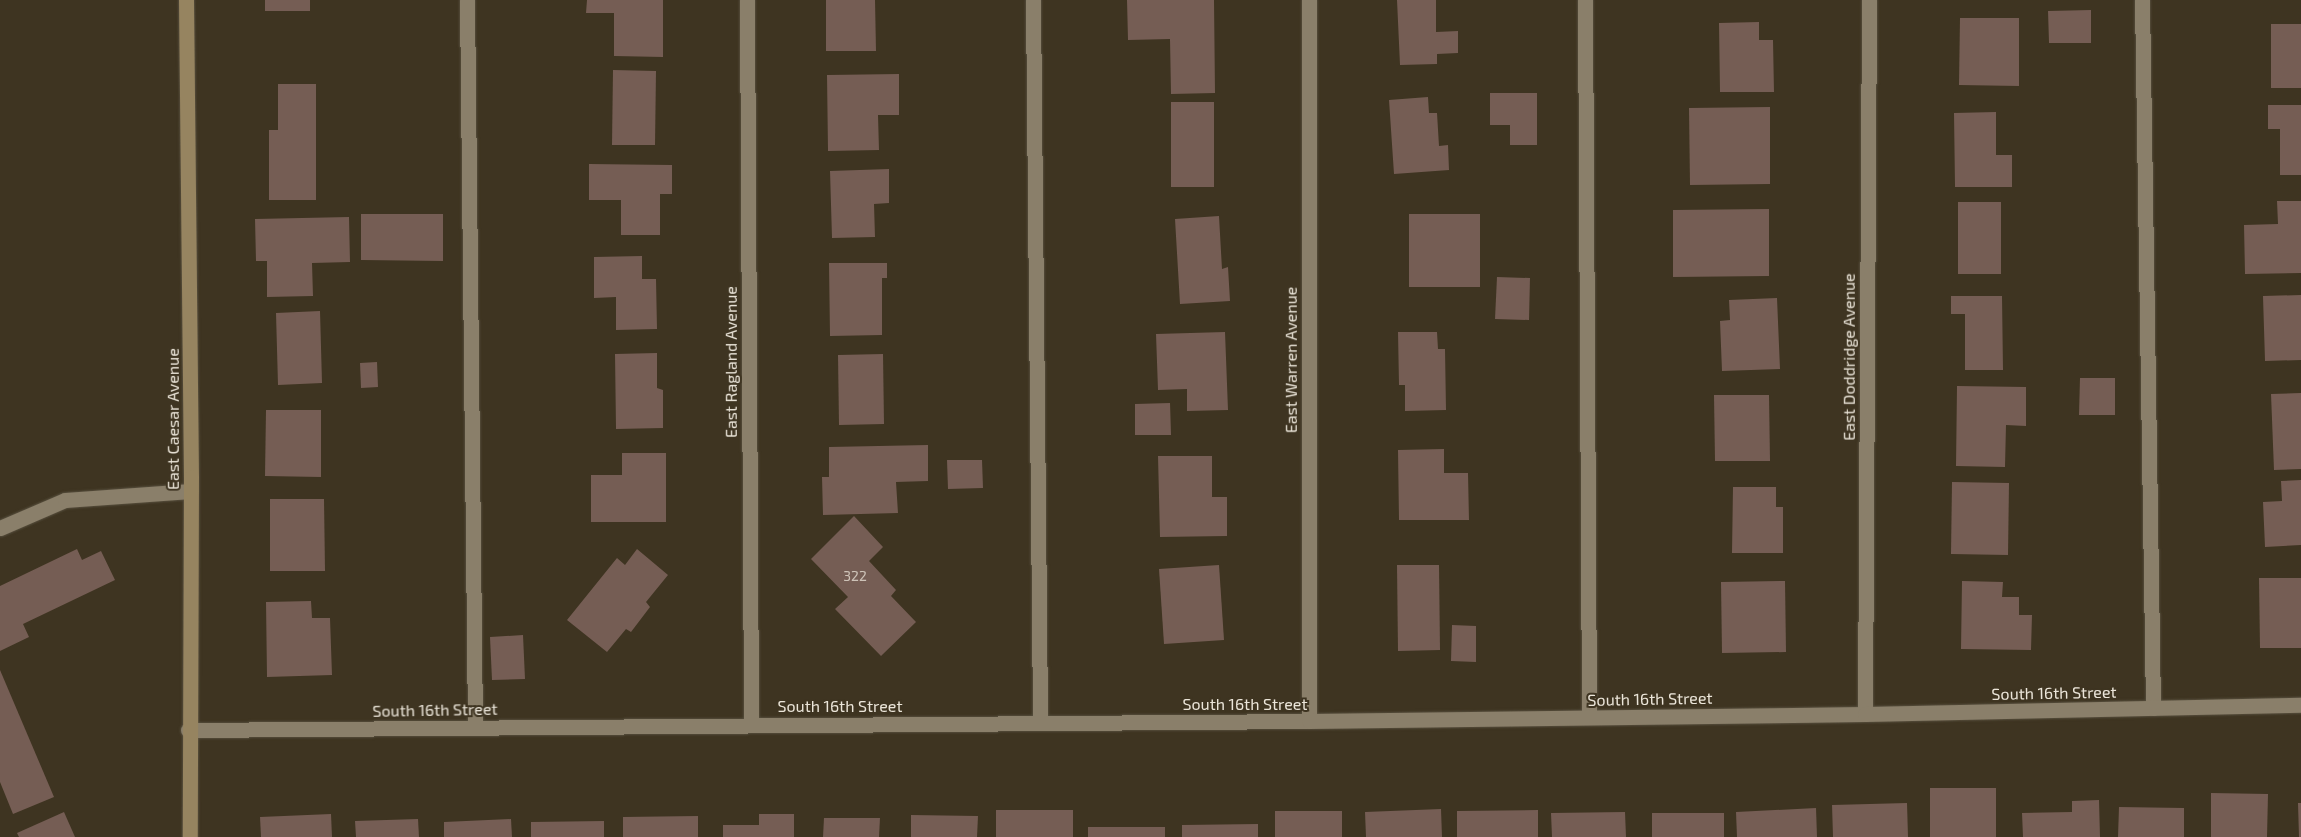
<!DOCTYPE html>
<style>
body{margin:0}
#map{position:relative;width:2301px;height:837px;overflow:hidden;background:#3e3421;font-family:"Exo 2",sans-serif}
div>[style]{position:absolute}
.building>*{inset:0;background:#755d54}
.roads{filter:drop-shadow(0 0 1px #58503f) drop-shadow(0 0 1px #58503f)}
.lane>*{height:15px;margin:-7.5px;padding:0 7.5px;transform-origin:7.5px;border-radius:7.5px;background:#8a7f6a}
.street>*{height:15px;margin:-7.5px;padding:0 7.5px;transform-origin:7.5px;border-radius:7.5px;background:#8a7f6a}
.secondary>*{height:15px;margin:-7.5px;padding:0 7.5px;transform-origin:7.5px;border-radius:7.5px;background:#968460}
span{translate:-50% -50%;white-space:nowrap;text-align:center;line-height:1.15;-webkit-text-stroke:4px #3e3421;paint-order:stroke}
.number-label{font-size:14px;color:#cec3b8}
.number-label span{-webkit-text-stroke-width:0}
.street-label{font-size:16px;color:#ebe5d9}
</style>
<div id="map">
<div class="building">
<div style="clip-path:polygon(265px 0,310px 0,310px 11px,265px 11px)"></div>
<div style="clip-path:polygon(587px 0,663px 0,663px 57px,614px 56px,614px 13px,586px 13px)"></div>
<div style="clip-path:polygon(826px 0,875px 0,876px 51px,826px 51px)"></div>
<div style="clip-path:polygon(1127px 0,1214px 0,1215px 93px,1171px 94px,1170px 39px,1128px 40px)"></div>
<div style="clip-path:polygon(1397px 0,1436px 0,1436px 32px,1458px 31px,1458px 53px,1437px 54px,1437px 64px,1400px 65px)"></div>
<div style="clip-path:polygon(2091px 10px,2091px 43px,2049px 43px,2048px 11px)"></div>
<div style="clip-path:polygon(1960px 18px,2019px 18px,2019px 86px,1959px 85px)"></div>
<div style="clip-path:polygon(1759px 22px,1759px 40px,1773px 40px,1774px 92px,1720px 92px,1719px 23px)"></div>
<div style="clip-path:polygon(2271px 24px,2301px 24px,2301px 88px,2271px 88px)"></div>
<div style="clip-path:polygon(613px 70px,656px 71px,655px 145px,612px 145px)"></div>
<div style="clip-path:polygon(899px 74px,899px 115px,878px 115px,879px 150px,828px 151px,827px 75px)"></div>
<div style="clip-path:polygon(278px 84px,316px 84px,316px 200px,269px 200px,269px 130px,278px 130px)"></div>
<div style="clip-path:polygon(1490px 93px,1537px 93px,1537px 145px,1510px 145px,1510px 125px,1490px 125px)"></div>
<div style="clip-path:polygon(1428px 97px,1429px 113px,1437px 113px,1439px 146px,1448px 145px,1449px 170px,1394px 174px,1389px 100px)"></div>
<div style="clip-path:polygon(1171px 102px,1214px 102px,1214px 187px,1171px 187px)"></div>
<div style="clip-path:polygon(2268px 105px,2301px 105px,2301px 175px,2280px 175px,2280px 129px,2268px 129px)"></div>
<div style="clip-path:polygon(1770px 107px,1770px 184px,1690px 185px,1689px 108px)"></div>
<div style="clip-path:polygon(1996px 112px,1996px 155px,2012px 155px,2012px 187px,1955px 187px,1954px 113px)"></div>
<div style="clip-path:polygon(589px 164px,672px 165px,672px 194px,660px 194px,660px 235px,621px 235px,621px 200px,589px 200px)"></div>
<div style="clip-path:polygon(889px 169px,889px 203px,874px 204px,875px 237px,832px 238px,830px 171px)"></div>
<div style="clip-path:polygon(2277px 201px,2301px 201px,2301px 273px,2245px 274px,2244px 225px,2278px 224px)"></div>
<div style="clip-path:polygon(1958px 202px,2001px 202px,2001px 274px,1958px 274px)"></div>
<div style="clip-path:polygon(1769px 209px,1769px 276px,1673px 277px,1673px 210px)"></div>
<div style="clip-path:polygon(361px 214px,443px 214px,443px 261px,361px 260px)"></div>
<div style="clip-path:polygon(1409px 214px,1480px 214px,1480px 287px,1409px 287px)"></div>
<div style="clip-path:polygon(1219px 216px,1222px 269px,1228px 267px,1230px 301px,1180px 304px,1175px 219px)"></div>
<div style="clip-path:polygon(349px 217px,350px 262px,312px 263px,313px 296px,267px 297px,267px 261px,256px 261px,255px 219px)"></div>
<div style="clip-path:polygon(642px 256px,642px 279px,656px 279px,657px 329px,616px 330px,616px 297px,594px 298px,594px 257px)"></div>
<div style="clip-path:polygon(829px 263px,887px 263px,887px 278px,882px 278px,882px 335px,830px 336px)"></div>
<div style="clip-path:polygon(1497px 277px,1530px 278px,1529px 320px,1495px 319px)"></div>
<div style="clip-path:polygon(2301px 295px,2301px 360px,2265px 361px,2263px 296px)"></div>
<div style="clip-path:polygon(1951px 296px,2002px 296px,2003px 370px,1965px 370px,1965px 314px,1951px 314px)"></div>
<div style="clip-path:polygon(1777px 298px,1780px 369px,1722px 371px,1720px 321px,1730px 320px,1729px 300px)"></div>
<div style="clip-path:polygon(320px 311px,322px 383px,278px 385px,276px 313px)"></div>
<div style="clip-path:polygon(1225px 332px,1228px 410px,1187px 411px,1187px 389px,1158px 390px,1156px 334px)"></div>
<div style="clip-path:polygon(1398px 332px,1437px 332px,1438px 349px,1445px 349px,1446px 410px,1405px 411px,1405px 385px,1399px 385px)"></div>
<div style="clip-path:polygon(657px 353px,657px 388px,663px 390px,663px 428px,616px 429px,615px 354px)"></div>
<div style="clip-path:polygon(883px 354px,884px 424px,839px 425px,838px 355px)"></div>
<div style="clip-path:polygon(377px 362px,378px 387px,361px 388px,360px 363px)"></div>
<div style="clip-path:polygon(2080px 378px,2115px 378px,2115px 415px,2079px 415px)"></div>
<div style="clip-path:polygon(1957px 386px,2026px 387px,2026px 426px,2006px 425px,2005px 467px,1956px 466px)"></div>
<div style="clip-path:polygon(2301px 393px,2301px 469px,2274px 470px,2271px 394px)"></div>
<div style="clip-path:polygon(1714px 395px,1769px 395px,1770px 461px,1715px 461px)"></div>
<div style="clip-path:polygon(1170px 403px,1171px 435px,1135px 435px,1135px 404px)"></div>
<div style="clip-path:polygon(266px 410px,321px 410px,321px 477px,265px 476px)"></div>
<div style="clip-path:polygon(928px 445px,928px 481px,896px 482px,898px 513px,823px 515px,822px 477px,829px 477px,829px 447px)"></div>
<div style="clip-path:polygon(1444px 449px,1444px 473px,1468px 473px,1469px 520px,1399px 520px,1398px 450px)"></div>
<div style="clip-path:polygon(622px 453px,666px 453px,666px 522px,591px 522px,591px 475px,622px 475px)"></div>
<div style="clip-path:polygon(1158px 456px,1212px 456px,1212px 497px,1227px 497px,1227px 536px,1160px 537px)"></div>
<div style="clip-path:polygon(947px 460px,982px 460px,983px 488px,948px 489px)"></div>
<div style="clip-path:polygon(2301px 480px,2301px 545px,2265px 547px,2263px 502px,2282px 501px,2281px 481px)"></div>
<div style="clip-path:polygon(1952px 482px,2009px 483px,2008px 555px,1951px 554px)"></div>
<div style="clip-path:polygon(1733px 487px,1776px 487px,1776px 507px,1783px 507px,1783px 553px,1732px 553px)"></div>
<div style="clip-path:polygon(270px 499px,324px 499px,325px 571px,270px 571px)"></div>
<div style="clip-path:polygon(854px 516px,883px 547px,869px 561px,896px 590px,891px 596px,916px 622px,881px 656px,835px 609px,848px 597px,811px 559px)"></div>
<div style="clip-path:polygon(77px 549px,82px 560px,101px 551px,115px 580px,23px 624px,29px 637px,0 651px,0 586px)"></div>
<div style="clip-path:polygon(637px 549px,668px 575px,646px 602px,650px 607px,631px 632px,626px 629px,607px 652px,567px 620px,617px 558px,625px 565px)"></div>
<div style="clip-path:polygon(1219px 565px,1224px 640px,1164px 644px,1159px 569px)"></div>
<div style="clip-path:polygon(1397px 565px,1439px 565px,1440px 650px,1398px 651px)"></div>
<div style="clip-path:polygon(2259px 578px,2301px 578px,2301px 648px,2260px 648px)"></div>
<div style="clip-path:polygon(1785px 581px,1786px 652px,1722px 653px,1721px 582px)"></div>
<div style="clip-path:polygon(1962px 581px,2003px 582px,2002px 597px,2019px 597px,2019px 615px,2032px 615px,2031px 650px,1961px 649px)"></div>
<div style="clip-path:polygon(311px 601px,312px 618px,330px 618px,332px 675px,267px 677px,266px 602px)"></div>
<div style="clip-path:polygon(1452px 625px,1476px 626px,1476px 662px,1451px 661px)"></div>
<div style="clip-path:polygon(523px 635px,525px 679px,492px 680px,490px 637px)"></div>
<div style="clip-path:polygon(0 670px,54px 797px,13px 814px,0 782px)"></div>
<div style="clip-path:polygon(1930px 788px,1996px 788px,1996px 837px,1930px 837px)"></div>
<div style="clip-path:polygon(2211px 793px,2268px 794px,2267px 837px,2211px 837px)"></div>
<div style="clip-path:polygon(2099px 800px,2100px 837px,2023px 837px,2022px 813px,2072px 812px,2072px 801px)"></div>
<div style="clip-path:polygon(1907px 803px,1908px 837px,1833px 837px,1832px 805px)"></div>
<div style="clip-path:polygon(2298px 803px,2301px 803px,2301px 837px,2299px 837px)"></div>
<div style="clip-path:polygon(2119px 807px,2184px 808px,2184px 837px,2118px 837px)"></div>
<div style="clip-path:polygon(1816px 808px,1817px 837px,1737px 837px,1736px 812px)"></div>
<div style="clip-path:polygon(1441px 809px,1442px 837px,1366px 837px,1365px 812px)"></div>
<div style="clip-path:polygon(996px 810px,1073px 810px,1073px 837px,996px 837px)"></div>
<div style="clip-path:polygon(1538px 810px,1538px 837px,1457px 837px,1457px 811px)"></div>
<div style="clip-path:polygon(1275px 811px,1342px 811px,1342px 837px,1275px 837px)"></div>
<div style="clip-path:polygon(64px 812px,75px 837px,19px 837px,17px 833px)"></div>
<div style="clip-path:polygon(1625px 812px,1626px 837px,1552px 837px,1551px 813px)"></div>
<div style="clip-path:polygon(1652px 813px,1724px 813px,1724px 837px,1652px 837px)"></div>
<div style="clip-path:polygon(331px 814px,332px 837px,261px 837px,260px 817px)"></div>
<div style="clip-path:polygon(759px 814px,794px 814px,794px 837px,723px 837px,723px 825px,759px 825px)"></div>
<div style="clip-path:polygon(911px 815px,978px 816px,977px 837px,911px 837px)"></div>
<div style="clip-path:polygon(698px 816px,698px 837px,623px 837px,623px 817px)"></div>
<div style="clip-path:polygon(824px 818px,880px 818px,879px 837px,823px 837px)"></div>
<div style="clip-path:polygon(418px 819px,419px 837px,356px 837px,355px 821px)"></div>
<div style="clip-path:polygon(511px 819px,512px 837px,444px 837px,444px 822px)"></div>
<div style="clip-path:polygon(604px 821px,604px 837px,531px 837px,531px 822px)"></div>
<div style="clip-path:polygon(1258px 824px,1258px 837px,1182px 837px,1182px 825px)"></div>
<div style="clip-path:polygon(1088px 827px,1165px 827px,1165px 837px,1088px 837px)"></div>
</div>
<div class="roads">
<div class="lane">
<div style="left:467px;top:0;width:727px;rotate:89.37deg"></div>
<div style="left:1033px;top:0;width:722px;rotate:89.44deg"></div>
<div style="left:1585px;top:0;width:717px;rotate:89.68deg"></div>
<div style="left:2142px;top:0;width:708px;rotate:89.11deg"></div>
<div style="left:0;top:528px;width:71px;rotate:-23.3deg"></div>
<div style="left:65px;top:500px;width:126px;rotate:-4.1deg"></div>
</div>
<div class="street">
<div style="left:747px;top:0;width:724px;rotate:89.68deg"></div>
<div style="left:1309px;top:0;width:721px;rotate:90deg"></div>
<div style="left:1865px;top:714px;width:714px;rotate:-89.68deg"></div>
<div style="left:188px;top:730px;width:1121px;rotate:-0.46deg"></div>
<div style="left:1309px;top:721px;width:556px;rotate:-0.72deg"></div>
<div style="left:1865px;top:714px;width:436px;rotate:-1.2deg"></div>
</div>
<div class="secondary">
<div style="left:186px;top:0;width:477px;rotate:89.4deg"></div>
<div style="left:191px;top:477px;width:360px;rotate:90.2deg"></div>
</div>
</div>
<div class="number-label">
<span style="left:855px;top:576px">322</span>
</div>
<div class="street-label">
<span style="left:1849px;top:357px;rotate:-90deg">East Doddridge Avenue</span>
<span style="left:1291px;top:360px;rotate:-90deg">East Warren Avenue</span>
<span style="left:731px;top:362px;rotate:-90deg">East Ragland Avenue</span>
<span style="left:173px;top:419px;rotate:-90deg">East Caesar Avenue</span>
<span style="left:2054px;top:693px;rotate:-1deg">South 16th Street</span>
<span style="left:1650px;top:699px;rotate:-1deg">South 16th Street</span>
<span style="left:1245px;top:704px">South 16th Street</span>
<span style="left:840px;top:706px">South 16th Street</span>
<span style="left:435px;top:710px;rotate:-1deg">South 16th Street</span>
</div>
</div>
